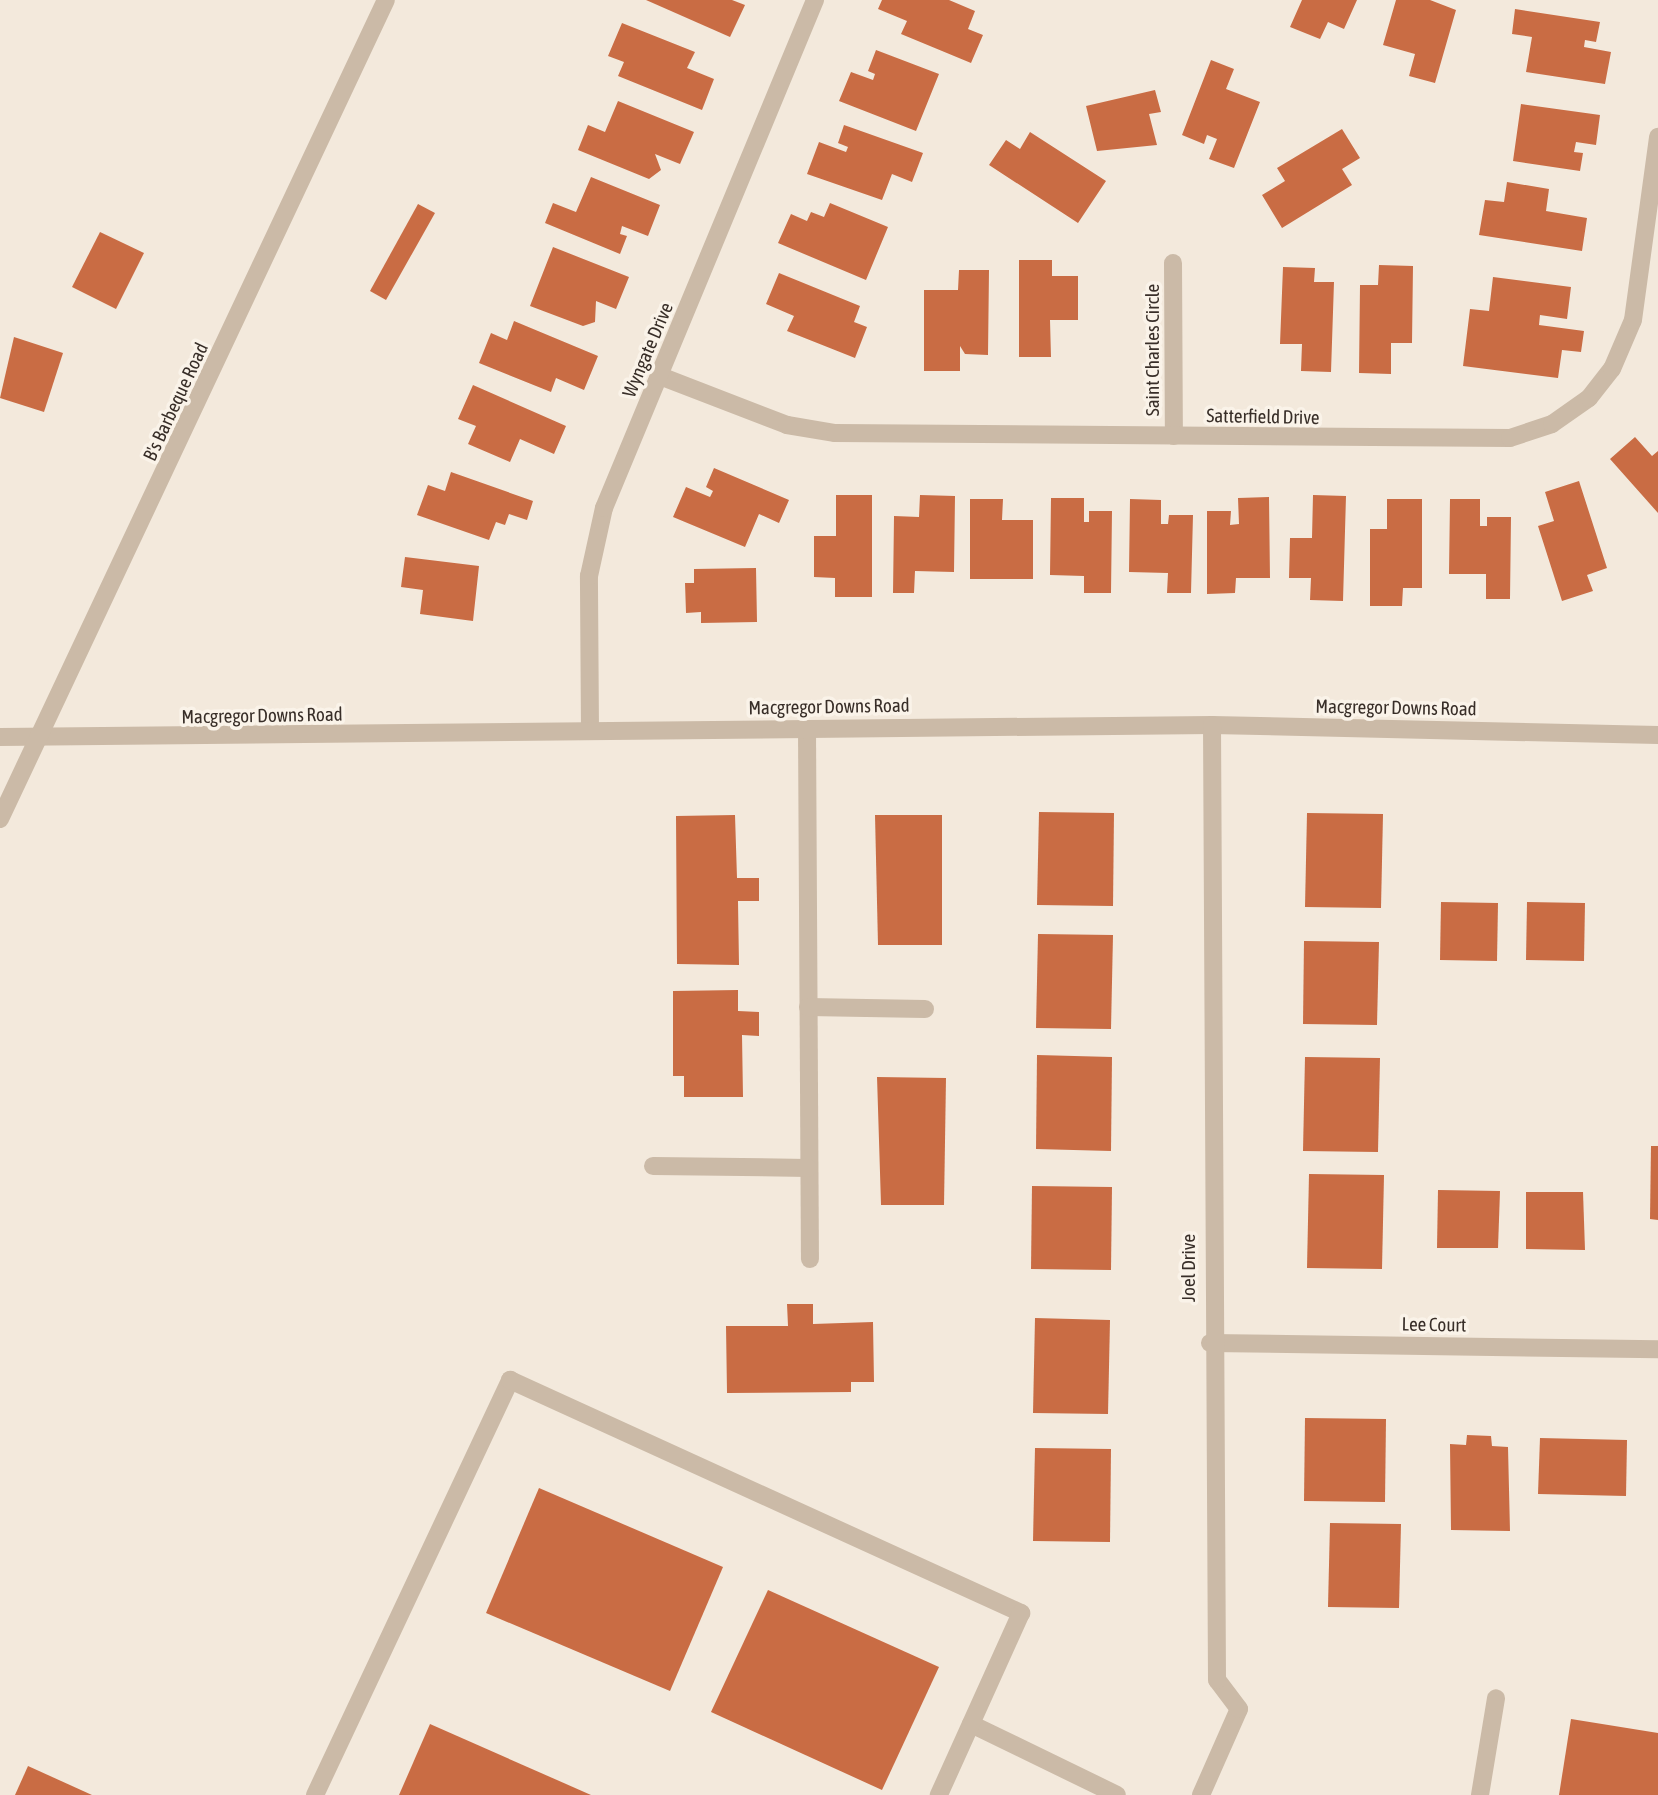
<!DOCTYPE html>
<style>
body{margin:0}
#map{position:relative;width:1658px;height:1795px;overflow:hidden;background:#f3e9dc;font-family:"Asap Condensed",sans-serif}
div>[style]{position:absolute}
.building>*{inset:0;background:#c96c44}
.minor>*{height:18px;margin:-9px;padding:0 9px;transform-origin:9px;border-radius:9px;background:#cbbaa7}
span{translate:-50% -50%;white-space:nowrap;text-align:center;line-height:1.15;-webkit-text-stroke:7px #faf3e9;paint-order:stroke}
.street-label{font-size:19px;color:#382e28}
</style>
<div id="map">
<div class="building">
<div style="clip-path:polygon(646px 0,732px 0,745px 5px,730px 37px)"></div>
<div style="clip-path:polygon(882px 0,949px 0,975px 11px,968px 29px,983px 35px,971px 63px,901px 34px,907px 21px,878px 9px)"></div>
<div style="clip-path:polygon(1302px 0,1357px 0,1344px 29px,1328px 22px,1320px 39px,1290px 27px)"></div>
<div style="clip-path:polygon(1396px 0,1430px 0,1456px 10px,1435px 83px,1409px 76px,1415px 54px,1383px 45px)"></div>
<div style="clip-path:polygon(1515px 9px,1600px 22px,1596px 42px,1585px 40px,1584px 47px,1611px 52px,1605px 84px,1526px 72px,1532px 37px,1512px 34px)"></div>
<div style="clip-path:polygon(622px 23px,695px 52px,687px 68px,714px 79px,702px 110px,618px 76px,624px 62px,608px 56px)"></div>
<div style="clip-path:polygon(876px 50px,939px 74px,916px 131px,839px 101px,851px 72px,873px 80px,875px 74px,868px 71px)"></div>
<div style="clip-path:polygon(1211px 60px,1234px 69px,1226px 89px,1260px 102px,1234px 168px,1209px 159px,1217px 139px,1207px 135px,1204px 144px,1182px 135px)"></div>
<div style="clip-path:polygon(1155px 90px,1161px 112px,1149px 114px,1157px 145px,1097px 151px,1086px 106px)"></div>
<div style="clip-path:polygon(618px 101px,694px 132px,680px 164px,655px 154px,661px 170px,649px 179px,578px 150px,588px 125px,605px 132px)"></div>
<div style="clip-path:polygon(1521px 104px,1600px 115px,1596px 145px,1576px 142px,1574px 152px,1583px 153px,1580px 171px,1513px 161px)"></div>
<div style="clip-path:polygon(844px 125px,923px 153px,912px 182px,892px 174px,882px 200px,807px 174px,819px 142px,846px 152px,848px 147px,838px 143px)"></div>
<div style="clip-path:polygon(1342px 129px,1360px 158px,1342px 169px,1352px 185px,1282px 228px,1262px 195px,1285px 181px,1277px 168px)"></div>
<div style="clip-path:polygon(1030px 132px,1106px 181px,1078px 223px,989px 165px,1006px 140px,1020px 149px)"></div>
<div style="clip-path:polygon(591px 177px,660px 205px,648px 236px,622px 226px,620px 234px,627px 236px,620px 254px,545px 223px,553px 203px,576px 212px)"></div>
<div style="clip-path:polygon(1507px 182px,1549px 189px,1546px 211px,1587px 218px,1582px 251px,1479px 235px,1485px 200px,1504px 202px)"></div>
<div style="clip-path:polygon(830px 203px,888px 227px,866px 280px,778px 243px,791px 214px,807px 221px,811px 212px,824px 217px)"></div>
<div style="clip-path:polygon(418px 204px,435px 213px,386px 300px,370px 291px)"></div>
<div style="clip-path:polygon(100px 232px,144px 253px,116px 309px,72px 287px)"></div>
<div style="clip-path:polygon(553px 247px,629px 277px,616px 309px,596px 301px,595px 322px,583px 326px,530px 306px)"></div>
<div style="clip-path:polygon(1019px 260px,1052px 260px,1052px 276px,1078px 276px,1078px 320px,1050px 320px,1051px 357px,1019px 357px)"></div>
<div style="clip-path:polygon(1379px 265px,1413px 266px,1412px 343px,1391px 343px,1391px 374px,1359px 373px,1360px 285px,1378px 285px)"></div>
<div style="clip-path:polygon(1283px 267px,1315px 268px,1314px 282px,1334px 282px,1331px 372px,1301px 371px,1302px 344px,1280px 344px)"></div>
<div style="clip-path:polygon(959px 270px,989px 270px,988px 355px,965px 354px,960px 346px,960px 371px,924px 371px,924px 290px,958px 290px)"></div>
<div style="clip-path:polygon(779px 273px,860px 306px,854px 322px,867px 327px,855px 358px,787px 331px,794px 316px,766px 304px)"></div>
<div style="clip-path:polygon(1493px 277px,1571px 287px,1567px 319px,1540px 315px,1539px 325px,1584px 331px,1581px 352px,1562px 350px,1558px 378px,1463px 366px,1470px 309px,1489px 311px)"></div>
<div style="clip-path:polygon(514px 321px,598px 356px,584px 390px,556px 378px,551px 392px,479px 363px,491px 333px,507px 340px)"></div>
<div style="clip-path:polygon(14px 337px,63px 353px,44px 412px,0 398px)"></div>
<div style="clip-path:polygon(473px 385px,566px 426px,554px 454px,520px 439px,510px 462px,468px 444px,476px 426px,458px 419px)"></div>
<div style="clip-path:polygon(1635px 437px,1652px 456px,1658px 451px,1658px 513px,1610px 459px)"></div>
<div style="clip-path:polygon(714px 468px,789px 500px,779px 523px,759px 514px,745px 547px,673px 517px,686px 487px,710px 497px,713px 491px,706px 487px)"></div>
<div style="clip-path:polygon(451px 472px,533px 501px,527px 520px,509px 514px,505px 525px,496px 522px,489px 540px,417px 515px,428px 485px,445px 491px)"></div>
<div style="clip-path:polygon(1579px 481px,1607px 568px,1587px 575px,1593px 591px,1562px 601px,1538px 526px,1554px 521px,1545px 492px)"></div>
<div style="clip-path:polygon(836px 495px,872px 495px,872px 597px,835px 597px,835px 578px,814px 577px,814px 536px,836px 536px)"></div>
<div style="clip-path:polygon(920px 495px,955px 496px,954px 572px,915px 571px,914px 593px,893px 593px,894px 516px,919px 517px)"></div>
<div style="clip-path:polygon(1313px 495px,1346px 496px,1343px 601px,1310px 600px,1311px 578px,1289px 578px,1290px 538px,1312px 538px)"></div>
<div style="clip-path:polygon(1269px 497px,1270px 578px,1236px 578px,1235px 593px,1207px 594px,1207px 511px,1231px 511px,1230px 525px,1239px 524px,1238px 498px)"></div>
<div style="clip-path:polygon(1051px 498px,1084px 498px,1084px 522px,1089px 522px,1089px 511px,1112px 511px,1111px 593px,1084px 593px,1084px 576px,1050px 575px)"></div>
<div style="clip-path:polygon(970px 499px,1003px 499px,1002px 520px,1033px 520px,1033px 579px,970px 579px)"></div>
<div style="clip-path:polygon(1130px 499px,1161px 500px,1161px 524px,1168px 524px,1169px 515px,1193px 515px,1191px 593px,1167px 593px,1168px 573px,1129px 572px)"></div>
<div style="clip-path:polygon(1387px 499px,1422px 499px,1422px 588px,1403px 588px,1402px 606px,1370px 606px,1370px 529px,1387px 529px)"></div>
<div style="clip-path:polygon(1450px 499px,1480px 499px,1480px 526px,1487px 526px,1487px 517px,1511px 517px,1510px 599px,1486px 599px,1486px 574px,1449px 574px)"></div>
<div style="clip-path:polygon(405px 557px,479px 566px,473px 621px,420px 614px,423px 590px,401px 587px)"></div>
<div style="clip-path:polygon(756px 568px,757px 622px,701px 623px,701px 612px,686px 613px,685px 583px,694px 583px,694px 569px)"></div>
<div style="clip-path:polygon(1039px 812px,1114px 813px,1113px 906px,1037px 905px)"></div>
<div style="clip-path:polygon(1307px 813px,1383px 814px,1381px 908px,1305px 907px)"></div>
<div style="clip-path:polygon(735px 815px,737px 878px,759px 878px,759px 901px,738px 901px,739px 965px,677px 964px,676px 816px)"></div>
<div style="clip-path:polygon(875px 815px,942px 815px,942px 945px,878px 945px)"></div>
<div style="clip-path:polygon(1441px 902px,1498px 903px,1497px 961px,1440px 960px)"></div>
<div style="clip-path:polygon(1527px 902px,1585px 903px,1584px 961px,1526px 960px)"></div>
<div style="clip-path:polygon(1038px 934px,1113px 935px,1111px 1029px,1036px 1028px)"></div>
<div style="clip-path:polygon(1304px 941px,1379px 942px,1377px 1025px,1303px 1024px)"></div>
<div style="clip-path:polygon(738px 990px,738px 1011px,759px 1012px,759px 1036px,742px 1035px,743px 1097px,684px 1097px,684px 1076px,673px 1076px,673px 991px)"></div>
<div style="clip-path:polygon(1037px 1055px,1112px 1057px,1111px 1151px,1036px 1149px)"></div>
<div style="clip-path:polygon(1305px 1057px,1380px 1058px,1378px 1152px,1303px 1151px)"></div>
<div style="clip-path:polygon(877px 1077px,946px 1078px,944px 1205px,881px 1205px)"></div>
<div style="clip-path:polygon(1651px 1146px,1658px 1146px,1658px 1220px,1650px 1219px)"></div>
<div style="clip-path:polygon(1309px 1174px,1384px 1175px,1382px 1269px,1307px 1268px)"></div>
<div style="clip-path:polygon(1032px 1186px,1112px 1187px,1111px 1270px,1031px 1269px)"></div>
<div style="clip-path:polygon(1438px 1190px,1500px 1191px,1498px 1248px,1437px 1248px)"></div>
<div style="clip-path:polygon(1526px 1192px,1583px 1192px,1585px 1250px,1526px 1249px)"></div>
<div style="clip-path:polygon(787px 1304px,813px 1304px,813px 1324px,873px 1322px,874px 1382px,851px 1382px,851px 1392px,727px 1393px,726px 1326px,788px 1326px)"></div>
<div style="clip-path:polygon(1035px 1318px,1110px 1320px,1108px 1414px,1033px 1413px)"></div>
<div style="clip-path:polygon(1305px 1418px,1386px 1419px,1385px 1502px,1304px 1501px)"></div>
<div style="clip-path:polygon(1467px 1435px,1491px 1436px,1492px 1446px,1508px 1447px,1510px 1531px,1451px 1530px,1450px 1444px,1466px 1445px)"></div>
<div style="clip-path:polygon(1540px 1438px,1627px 1440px,1626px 1496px,1538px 1494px)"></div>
<div style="clip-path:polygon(1035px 1448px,1111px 1449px,1110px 1542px,1033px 1541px)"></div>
<div style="clip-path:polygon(539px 1488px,723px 1567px,670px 1691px,486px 1613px)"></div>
<div style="clip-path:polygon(1330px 1523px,1401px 1524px,1399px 1608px,1328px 1607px)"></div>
<div style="clip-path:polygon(768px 1590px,939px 1667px,882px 1790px,711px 1712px)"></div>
<div style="clip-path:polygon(1571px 1719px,1658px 1733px,1658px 1795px,1559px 1795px)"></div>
<div style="clip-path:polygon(430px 1724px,591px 1795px,399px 1795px)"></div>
<div style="clip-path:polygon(28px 1766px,92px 1795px,15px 1795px)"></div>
</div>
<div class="minor">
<div style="left:1173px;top:263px;width:173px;rotate:89.7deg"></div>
<div style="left:660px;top:376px;width:136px;rotate:21.1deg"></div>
<div style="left:787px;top:425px;width:49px;rotate:9.5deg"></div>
<div style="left:835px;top:433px;width:675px;rotate:0.42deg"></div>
<div style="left:1510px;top:438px;width:44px;rotate:-18.4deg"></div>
<div style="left:1552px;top:424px;width:45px;rotate:-35.1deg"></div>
<div style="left:1589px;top:398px;width:37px;rotate:-52deg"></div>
<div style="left:1612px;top:369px;width:53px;rotate:-66.8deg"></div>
<div style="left:1633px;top:320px;width:185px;rotate:-82.2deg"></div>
<div style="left:807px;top:729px;width:530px;rotate:89.68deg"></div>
<div style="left:590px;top:731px;width:155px;rotate:-90.4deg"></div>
<div style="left:589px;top:576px;width:70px;rotate:-77.6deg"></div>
<div style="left:604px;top:508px;width:550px;rotate:-67.44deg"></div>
<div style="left:0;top:737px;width:1212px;rotate:-0.57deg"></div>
<div style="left:1212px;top:725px;width:446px;rotate:1.3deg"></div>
<div style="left:0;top:819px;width:905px;rotate:-64.77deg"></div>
<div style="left:808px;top:1007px;width:117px;rotate:1deg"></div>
<div style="left:653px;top:1166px;width:155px;rotate:0.7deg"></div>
<div style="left:1210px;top:1343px;width:448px;rotate:0.8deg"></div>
<div style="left:971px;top:1724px;width:162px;rotate:25.9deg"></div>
<div style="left:315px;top:1795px;width:459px;rotate:-64.8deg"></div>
<div style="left:510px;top:1380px;width:562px;rotate:24.51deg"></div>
<div style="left:1021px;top:1613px;width:200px;rotate:114.3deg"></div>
<div style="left:1201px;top:1795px;width:94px;rotate:-66.2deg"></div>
<div style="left:1239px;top:1709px;width:36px;rotate:-127deg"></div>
<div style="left:1217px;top:1680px;width:955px;rotate:-90.3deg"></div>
<div style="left:1480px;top:1795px;width:98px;rotate:-80.6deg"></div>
</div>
<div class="street-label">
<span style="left:648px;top:350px;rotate:-67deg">Wyngate Drive</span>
<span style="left:1153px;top:350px;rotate:-90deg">Saint Charles Circle</span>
<span style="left:176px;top:402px;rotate:-65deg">B's Barbeque Road</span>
<span style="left:1263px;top:417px;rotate:1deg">Satterfield Drive</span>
<span style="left:829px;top:707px;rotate:-1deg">Macgregor Downs Road</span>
<span style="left:1396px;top:708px;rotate:1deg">Macgregor Downs Road</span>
<span style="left:262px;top:716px;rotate:-1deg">Macgregor Downs Road</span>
<span style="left:1189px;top:1268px;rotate:-90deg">Joel Drive</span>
<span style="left:1434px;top:1325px;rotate:1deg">Lee Court</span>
</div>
</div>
